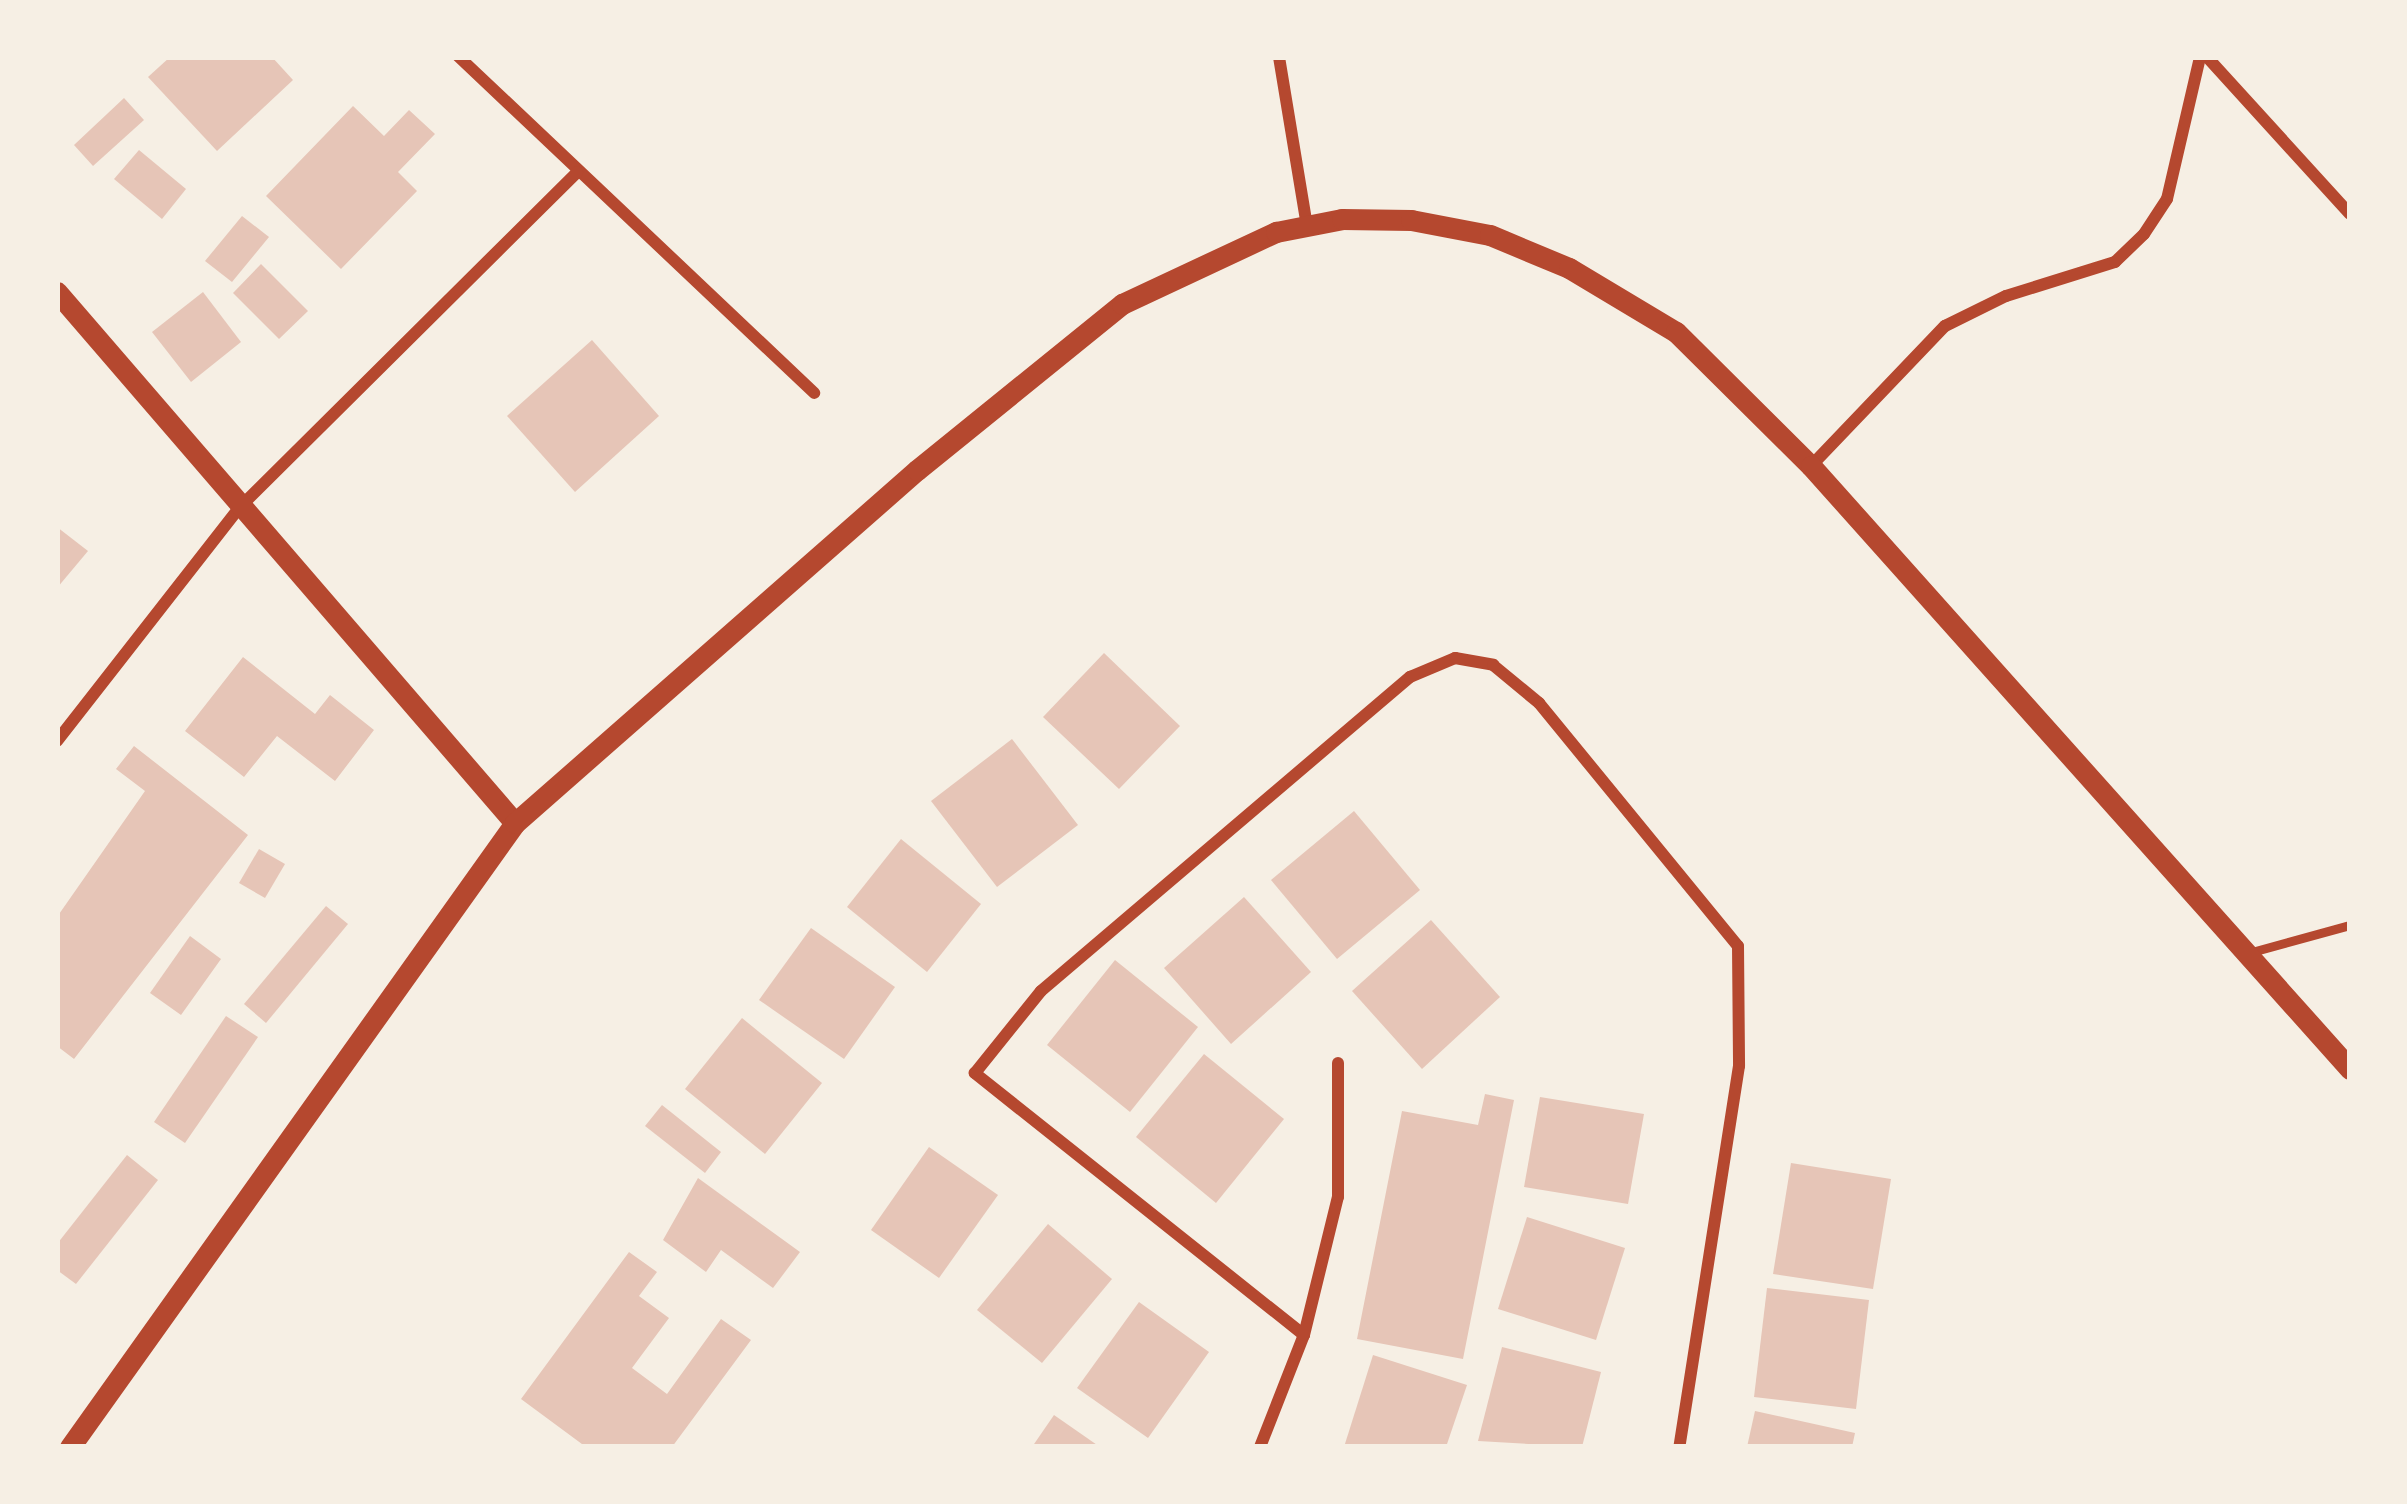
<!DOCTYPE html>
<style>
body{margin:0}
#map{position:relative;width:2407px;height:1504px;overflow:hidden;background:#f6efe4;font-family:Lato,sans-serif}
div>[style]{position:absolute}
.building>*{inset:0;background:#e6c5b7}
.service>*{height:9px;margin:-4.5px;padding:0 4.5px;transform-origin:4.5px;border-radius:4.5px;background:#b5482f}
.minor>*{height:12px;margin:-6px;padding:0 6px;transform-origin:6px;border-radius:6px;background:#b5482f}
.tertiary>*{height:21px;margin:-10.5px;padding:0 10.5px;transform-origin:10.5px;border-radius:10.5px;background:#b5482f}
span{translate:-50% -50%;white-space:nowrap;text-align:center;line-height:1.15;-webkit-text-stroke:10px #f6efe4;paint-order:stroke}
.frame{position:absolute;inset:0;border:60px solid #f6efe4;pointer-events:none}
</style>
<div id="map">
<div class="building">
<div style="clip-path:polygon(170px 57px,272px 57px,293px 80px,217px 151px,148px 77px)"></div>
<div style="clip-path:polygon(124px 98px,144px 120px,93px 166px,74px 145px)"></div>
<div style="clip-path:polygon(353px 106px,384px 136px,409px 110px,435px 134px,398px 172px,417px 191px,341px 269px,266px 196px)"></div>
<div style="clip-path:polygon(139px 150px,186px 189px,162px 219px,114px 179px)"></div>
<div style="clip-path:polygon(242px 216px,269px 237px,232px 282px,205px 261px)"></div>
<div style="clip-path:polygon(261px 264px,308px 311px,279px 339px,233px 293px)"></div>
<div style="clip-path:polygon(203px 292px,241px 342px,191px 382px,152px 332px)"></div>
<div style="clip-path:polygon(592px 340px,659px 416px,575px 492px,507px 416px)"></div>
<div style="clip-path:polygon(57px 527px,88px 551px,57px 588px)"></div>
<div style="clip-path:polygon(1104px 653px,1180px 726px,1119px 789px,1043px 717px)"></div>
<div style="clip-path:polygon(243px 657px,315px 714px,330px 695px,374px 730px,335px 781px,277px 736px,244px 777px,185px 731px)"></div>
<div style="clip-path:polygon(1012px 739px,1078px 825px,997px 887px,931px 801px)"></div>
<div style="clip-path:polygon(134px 746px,248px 835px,74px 1059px,57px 1046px,57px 917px,145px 791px,116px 769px)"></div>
<div style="clip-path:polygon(1354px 811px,1420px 890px,1337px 959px,1271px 880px)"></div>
<div style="clip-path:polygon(901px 839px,981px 904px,927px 972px,847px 907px)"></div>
<div style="clip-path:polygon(259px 849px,285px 864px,265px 898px,239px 883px)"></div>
<div style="clip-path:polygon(1244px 897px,1311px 972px,1231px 1044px,1164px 968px)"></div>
<div style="clip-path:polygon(326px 906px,348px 924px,266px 1023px,244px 1004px)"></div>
<div style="clip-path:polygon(1431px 920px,1500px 997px,1422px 1069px,1352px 991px)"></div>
<div style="clip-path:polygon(811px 928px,895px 987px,844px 1059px,759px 1000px)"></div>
<div style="clip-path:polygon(190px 936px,221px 959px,181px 1015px,150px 993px)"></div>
<div style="clip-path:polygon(1115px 960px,1198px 1027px,1130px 1112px,1047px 1045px)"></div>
<div style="clip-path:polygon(226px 1016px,258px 1037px,185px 1143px,154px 1122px)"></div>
<div style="clip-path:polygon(742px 1018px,822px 1083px,765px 1154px,685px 1089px)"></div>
<div style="clip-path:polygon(1204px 1054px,1284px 1119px,1216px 1203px,1136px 1137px)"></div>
<div style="clip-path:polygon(1485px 1094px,1514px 1100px,1463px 1359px,1357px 1339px,1402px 1111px,1478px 1125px)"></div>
<div style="clip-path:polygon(1540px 1097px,1644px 1114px,1628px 1204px,1524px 1187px)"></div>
<div style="clip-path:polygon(662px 1105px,721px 1152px,705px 1173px,645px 1126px)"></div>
<div style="clip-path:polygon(929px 1147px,998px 1195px,939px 1278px,871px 1230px)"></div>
<div style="clip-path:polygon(127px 1155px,158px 1180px,76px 1284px,57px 1270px,57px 1244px)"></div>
<div style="clip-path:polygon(1791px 1163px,1891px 1179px,1873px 1289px,1773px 1274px)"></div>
<div style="clip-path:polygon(698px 1178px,800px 1252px,773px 1288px,721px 1250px,706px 1272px,663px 1240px)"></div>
<div style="clip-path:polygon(1527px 1217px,1625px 1248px,1596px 1340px,1498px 1309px)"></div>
<div style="clip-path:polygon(1048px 1224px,1112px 1279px,1042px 1363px,977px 1310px)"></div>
<div style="clip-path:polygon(629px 1252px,657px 1272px,639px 1296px,669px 1318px,632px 1368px,667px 1394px,721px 1319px,751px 1340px,672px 1447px,586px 1447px,521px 1399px)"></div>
<div style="clip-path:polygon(1767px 1288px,1869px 1300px,1856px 1409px,1754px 1397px)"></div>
<div style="clip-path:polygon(1139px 1302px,1209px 1352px,1148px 1438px,1077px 1388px)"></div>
<div style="clip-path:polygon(1502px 1347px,1601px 1372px,1582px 1447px,1478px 1441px)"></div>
<div style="clip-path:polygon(1373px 1355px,1467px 1385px,1446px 1447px,1344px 1447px)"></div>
<div style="clip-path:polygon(1755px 1411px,1855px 1433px,1852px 1447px,1747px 1447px)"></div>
<div style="clip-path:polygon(1054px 1415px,1100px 1447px,1032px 1447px)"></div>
</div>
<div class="service">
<div style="left:2248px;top:953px;width:106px;rotate:-15.4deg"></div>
</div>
<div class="minor">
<div style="left:459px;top:57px;width:489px;rotate:43.4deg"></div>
<div style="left:1279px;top:57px;width:171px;rotate:80.6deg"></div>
<div style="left:2207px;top:57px;width:212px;rotate:47.7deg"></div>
<div style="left:1811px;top:466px;width:194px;rotate:-46.3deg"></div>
<div style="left:1945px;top:326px;width:68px;rotate:-26.2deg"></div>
<div style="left:2006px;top:296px;width:114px;rotate:-17.3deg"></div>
<div style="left:2115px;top:262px;width:40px;rotate:-44deg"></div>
<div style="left:2144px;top:234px;width:42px;rotate:-56.7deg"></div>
<div style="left:2167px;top:199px;width:146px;rotate:-76.9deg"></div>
<div style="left:57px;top:741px;width:294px;rotate:-52deg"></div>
<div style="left:238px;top:509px;width:478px;rotate:-44.8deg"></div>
<div style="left:1304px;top:1335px;width:421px;rotate:-141.5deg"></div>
<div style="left:975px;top:1073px;width:105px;rotate:-51.2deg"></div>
<div style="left:1041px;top:991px;width:485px;rotate:-40.4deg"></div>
<div style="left:1410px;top:677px;width:49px;rotate:-22.9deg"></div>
<div style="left:1455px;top:658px;width:39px;rotate:10deg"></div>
<div style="left:1493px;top:665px;width:60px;rotate:39.6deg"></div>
<div style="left:1539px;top:703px;width:314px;rotate:50.7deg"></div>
<div style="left:1738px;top:946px;width:120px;rotate:89.5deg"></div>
<div style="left:1739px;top:1066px;width:386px;rotate:98.9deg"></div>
<div style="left:1260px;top:1447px;width:120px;rotate:-68.6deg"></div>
<div style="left:1304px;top:1335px;width:142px;rotate:-76.2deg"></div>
<div style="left:1338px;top:1197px;width:134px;rotate:-90deg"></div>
</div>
<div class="tertiary">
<div style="left:57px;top:292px;width:701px;rotate:49.22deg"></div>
<div style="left:70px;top:1447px;width:766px;rotate:-54.51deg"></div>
<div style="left:515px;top:823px;width:535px;rotate:-41.29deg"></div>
<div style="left:917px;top:470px;width:264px;rotate:-39deg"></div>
<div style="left:1122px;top:304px;width:170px;rotate:-25.1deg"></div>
<div style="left:1276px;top:232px;width:67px;rotate:-11.1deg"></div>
<div style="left:1342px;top:219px;width:69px;rotate:0.8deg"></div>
<div style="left:1411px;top:220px;width:80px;rotate:10.8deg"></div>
<div style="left:1490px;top:235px;width:86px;rotate:22.7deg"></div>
<div style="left:1569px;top:268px;width:125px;rotate:30.9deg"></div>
<div style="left:1676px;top:332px;width:190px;rotate:44.8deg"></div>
<div style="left:1811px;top:466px;width:809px;rotate:48.21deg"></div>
</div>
<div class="frame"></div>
</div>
